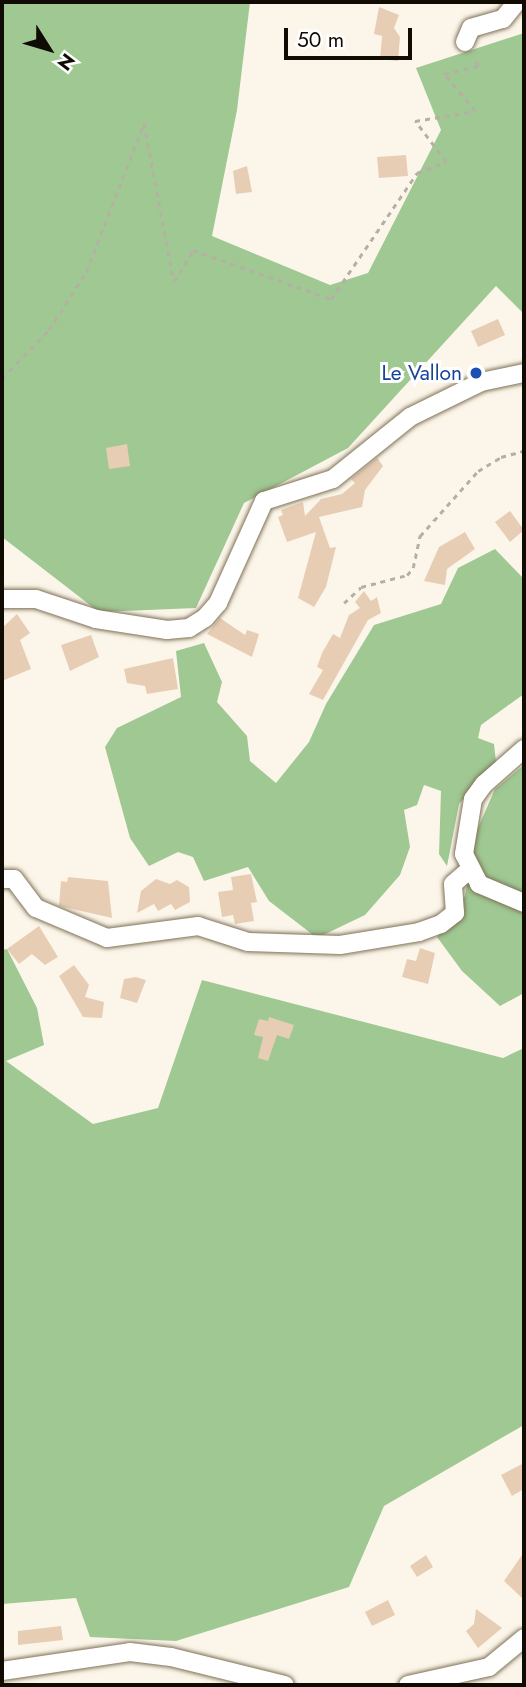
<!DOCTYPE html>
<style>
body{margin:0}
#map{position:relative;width:526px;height:1687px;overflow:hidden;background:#fcf6ea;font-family:Jost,sans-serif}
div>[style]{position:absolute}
.forest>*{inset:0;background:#9fc893}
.building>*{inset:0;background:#e8cdb5}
.path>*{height:2.5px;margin-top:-1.25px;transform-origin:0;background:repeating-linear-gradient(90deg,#b5b0a4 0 5px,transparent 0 10px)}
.roads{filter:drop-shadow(0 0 2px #7f7156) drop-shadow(0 0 2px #7f7156)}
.minor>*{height:18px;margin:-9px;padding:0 9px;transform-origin:9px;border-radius:9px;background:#fff}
.dots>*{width:19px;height:19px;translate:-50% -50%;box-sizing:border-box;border:4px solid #fff;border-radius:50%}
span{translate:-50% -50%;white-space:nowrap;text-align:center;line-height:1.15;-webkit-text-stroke:6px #fff;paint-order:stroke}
.transit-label{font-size:21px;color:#164399}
.right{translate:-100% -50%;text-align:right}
.frame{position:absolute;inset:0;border:4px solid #110c03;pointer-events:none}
.north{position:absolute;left:14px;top:14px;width:70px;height:70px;-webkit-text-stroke:5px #fff;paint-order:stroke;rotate:127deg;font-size:19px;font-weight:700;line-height:28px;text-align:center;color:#110c03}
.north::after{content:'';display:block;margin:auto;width:24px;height:32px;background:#110c03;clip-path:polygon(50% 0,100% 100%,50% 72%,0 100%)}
.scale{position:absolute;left:284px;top:28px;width:128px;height:32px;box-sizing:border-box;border:4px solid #110c03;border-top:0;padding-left:9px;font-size:21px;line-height:24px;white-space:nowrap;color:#110c03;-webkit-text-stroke:5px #fff;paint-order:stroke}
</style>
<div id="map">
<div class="forest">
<div style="clip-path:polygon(2px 2px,250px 2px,237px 110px,212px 236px,330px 285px,368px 273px,441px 130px,416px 68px,524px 33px,524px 314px,496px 286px,348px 448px,244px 503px,196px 608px,99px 612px,2px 537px)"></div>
<div style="clip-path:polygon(495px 549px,524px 579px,524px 694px,481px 725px,478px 738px,494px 744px,496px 762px,459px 804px,447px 866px,439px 854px,441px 791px,424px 785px,417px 805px,404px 810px,410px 847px,400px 875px,365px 915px,317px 938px,269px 901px,248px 867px,204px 881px,193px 857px,178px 852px,149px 866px,130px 838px,105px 747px,117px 728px,181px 697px,176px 651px,204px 643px,222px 682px,217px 702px,247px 736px,250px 761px,276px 783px,309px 742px,326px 704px,374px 625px,441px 604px,458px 568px)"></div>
<div style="clip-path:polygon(524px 765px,524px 993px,500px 1006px,462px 971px,437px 937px,465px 896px,475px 835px,495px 789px)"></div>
<div style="clip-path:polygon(7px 949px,37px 1008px,44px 1045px,6px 1061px,93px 1124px,158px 1108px,202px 980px,503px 1058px,524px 1048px,524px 1425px,384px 1506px,349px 1587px,176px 1641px,90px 1637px,76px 1598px,2px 1604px,2px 950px)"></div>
</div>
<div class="building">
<div style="clip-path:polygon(379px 7px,399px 15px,394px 28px,400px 37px,398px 61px,380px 59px,382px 36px,374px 34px)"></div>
<div style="clip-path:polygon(406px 155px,408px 176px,379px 178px,377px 157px)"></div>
<div style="clip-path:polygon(247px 166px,252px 192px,236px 194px,233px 171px)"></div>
<div style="clip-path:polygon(498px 319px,505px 335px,478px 347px,471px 331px)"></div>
<div style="clip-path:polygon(127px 444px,130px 466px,109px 469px,106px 448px)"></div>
<div style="clip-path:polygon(377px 458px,383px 466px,365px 490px,362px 507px,319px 517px,330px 548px,336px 547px,326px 587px,314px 607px,298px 598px,316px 532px,287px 542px,278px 517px,283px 515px,281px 510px,303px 502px,305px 516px,321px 499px,342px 494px,355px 483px,351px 479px)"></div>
<div style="clip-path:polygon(510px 511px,524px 530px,510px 542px,495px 522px)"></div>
<div style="clip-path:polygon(465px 532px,475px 549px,447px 569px,445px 585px,424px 581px,439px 547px)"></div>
<div style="clip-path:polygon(364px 591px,371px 601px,377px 597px,381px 613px,368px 620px,323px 700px,309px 694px,323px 670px,317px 667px,322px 653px,333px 634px,340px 638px,349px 615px,360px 608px,355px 602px)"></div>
<div style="clip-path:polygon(17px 614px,30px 633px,20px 640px,31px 669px,2px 681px,2px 628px)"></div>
<div style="clip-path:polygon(220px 618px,245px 635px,247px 630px,259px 634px,252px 657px,207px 634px)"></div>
<div style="clip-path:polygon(91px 635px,99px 657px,70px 671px,61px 645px)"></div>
<div style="clip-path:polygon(173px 658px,178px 689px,147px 694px,145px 686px,127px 683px,124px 669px)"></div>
<div style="clip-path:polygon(251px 874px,257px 902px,251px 903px,254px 921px,235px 924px,233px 915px,222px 917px,218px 892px,233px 890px,231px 877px)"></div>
<div style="clip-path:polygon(68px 877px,108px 881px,112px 918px,59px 906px,61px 881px,67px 882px)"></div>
<div style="clip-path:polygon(156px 879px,170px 884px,177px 880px,189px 887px,190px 902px,175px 910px,171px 904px,158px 911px,154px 904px,137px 913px,141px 891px)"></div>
<div style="clip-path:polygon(39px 926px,58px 957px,45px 965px,32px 954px,19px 964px,7px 949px)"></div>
<div style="clip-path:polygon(420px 948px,435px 953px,428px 984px,402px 977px,407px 959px,416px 961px)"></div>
<div style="clip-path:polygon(74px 965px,89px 985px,85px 997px,104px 1002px,102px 1018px,83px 1017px,59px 976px)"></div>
<div style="clip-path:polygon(136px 977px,146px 980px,137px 1003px,120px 998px,124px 979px)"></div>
<div style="clip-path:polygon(269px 1017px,294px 1025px,289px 1039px,277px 1035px,268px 1061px,258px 1058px,263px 1037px,254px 1035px,259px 1019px,268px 1021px)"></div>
<div style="clip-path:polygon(524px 1463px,524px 1489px,512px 1496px,501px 1475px)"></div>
<div style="clip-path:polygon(524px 1552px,524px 1600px,504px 1581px)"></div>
<div style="clip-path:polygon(426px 1555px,433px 1567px,417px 1577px,410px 1566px)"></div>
<div style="clip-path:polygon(388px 1600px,395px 1615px,372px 1626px,365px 1612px)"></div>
<div style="clip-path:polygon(476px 1609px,502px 1628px,478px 1648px,466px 1631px,474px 1624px)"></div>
<div style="clip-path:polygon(61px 1626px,63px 1640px,18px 1645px,18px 1631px)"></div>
</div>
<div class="path">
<div style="left:2px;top:378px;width:67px;rotate:-45.6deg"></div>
<div style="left:49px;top:330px;width:69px;rotate:-57.5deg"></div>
<div style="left:86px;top:272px;width:160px;rotate:-68.7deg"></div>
<div style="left:144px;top:123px;width:162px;rotate:79.3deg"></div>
<div style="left:174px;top:282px;width:37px;rotate:-59deg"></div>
<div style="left:193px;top:250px;width:146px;rotate:19.5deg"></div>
<div style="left:331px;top:299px;width:153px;rotate:-55.7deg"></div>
<div style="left:417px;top:173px;width:31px;rotate:-21deg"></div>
<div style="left:446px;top:162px;width:51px;rotate:-127.1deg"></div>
<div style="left:415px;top:121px;width:61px;rotate:-9.5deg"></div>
<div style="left:475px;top:111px;width:48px;rotate:-130deg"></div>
<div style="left:444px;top:74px;width:35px;rotate:-13deg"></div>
<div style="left:478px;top:66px;width:11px;rotate:-117deg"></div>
<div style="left:344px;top:603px;width:23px;rotate:-43deg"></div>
<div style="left:361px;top:587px;width:48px;rotate:-14.6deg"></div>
<div style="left:407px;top:575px;width:9px;rotate:-49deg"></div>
<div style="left:413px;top:568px;width:33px;rotate:-78deg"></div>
<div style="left:420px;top:536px;width:87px;rotate:-48.3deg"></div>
<div style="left:478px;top:471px;width:27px;rotate:-31deg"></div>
<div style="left:501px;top:457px;width:24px;rotate:-15deg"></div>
</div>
<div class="roads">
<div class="minor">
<div style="left:465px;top:42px;width:15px;rotate:-67deg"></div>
<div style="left:471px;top:28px;width:33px;rotate:-16deg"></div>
<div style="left:503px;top:19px;width:22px;rotate:-51deg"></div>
<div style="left:2px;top:599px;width:34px"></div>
<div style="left:36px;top:599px;width:63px;rotate:18.4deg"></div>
<div style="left:96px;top:619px;width:72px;rotate:8.8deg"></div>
<div style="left:167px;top:630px;width:22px;rotate:-5deg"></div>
<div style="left:189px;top:628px;width:19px;rotate:-32deg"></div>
<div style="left:205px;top:618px;width:20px;rotate:-49deg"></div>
<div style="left:218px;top:603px;width:112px;rotate:-65.7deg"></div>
<div style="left:264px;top:501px;width:72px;rotate:-17.7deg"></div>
<div style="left:333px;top:479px;width:99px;rotate:-38.8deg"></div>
<div style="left:410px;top:417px;width:79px;rotate:-26.2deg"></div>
<div style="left:481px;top:382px;width:44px;rotate:-11.8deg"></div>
<div style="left:524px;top:749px;width:53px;rotate:138.8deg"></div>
<div style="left:484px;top:784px;width:19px;rotate:126deg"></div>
<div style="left:473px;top:799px;width:56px;rotate:99.3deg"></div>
<div style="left:464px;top:854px;width:34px;rotate:63deg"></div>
<div style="left:479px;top:884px;width:49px;rotate:22.9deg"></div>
<div style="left:2px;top:879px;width:12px"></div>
<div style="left:14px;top:879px;width:36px;rotate:53deg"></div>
<div style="left:36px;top:908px;width:77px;rotate:22.9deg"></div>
<div style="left:107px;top:938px;width:92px;rotate:-7.5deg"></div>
<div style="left:198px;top:926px;width:52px;rotate:17.7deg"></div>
<div style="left:248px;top:942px;width:92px;rotate:1.9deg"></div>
<div style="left:340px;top:945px;width:80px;rotate:-9.3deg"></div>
<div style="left:419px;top:932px;width:23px;rotate:-20deg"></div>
<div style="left:441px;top:924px;width:18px;rotate:-38deg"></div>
<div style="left:455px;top:913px;width:29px;rotate:-94deg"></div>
<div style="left:453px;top:884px;width:21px;rotate:-41deg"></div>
<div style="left:2px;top:1671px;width:129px;rotate:-8.4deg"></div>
<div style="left:130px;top:1652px;width:41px;rotate:7deg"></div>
<div style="left:171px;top:1657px;width:117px;rotate:13.8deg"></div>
<div style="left:408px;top:1685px;width:83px;rotate:-12.5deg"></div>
<div style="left:489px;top:1667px;width:45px;rotate:-39.6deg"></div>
</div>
</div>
<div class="dots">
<div style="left:476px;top:373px;background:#1a4fb4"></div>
</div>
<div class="transit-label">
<span class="right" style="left:462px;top:373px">Le Vallon</span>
</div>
<div class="frame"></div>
<div class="north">N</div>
<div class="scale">50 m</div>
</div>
